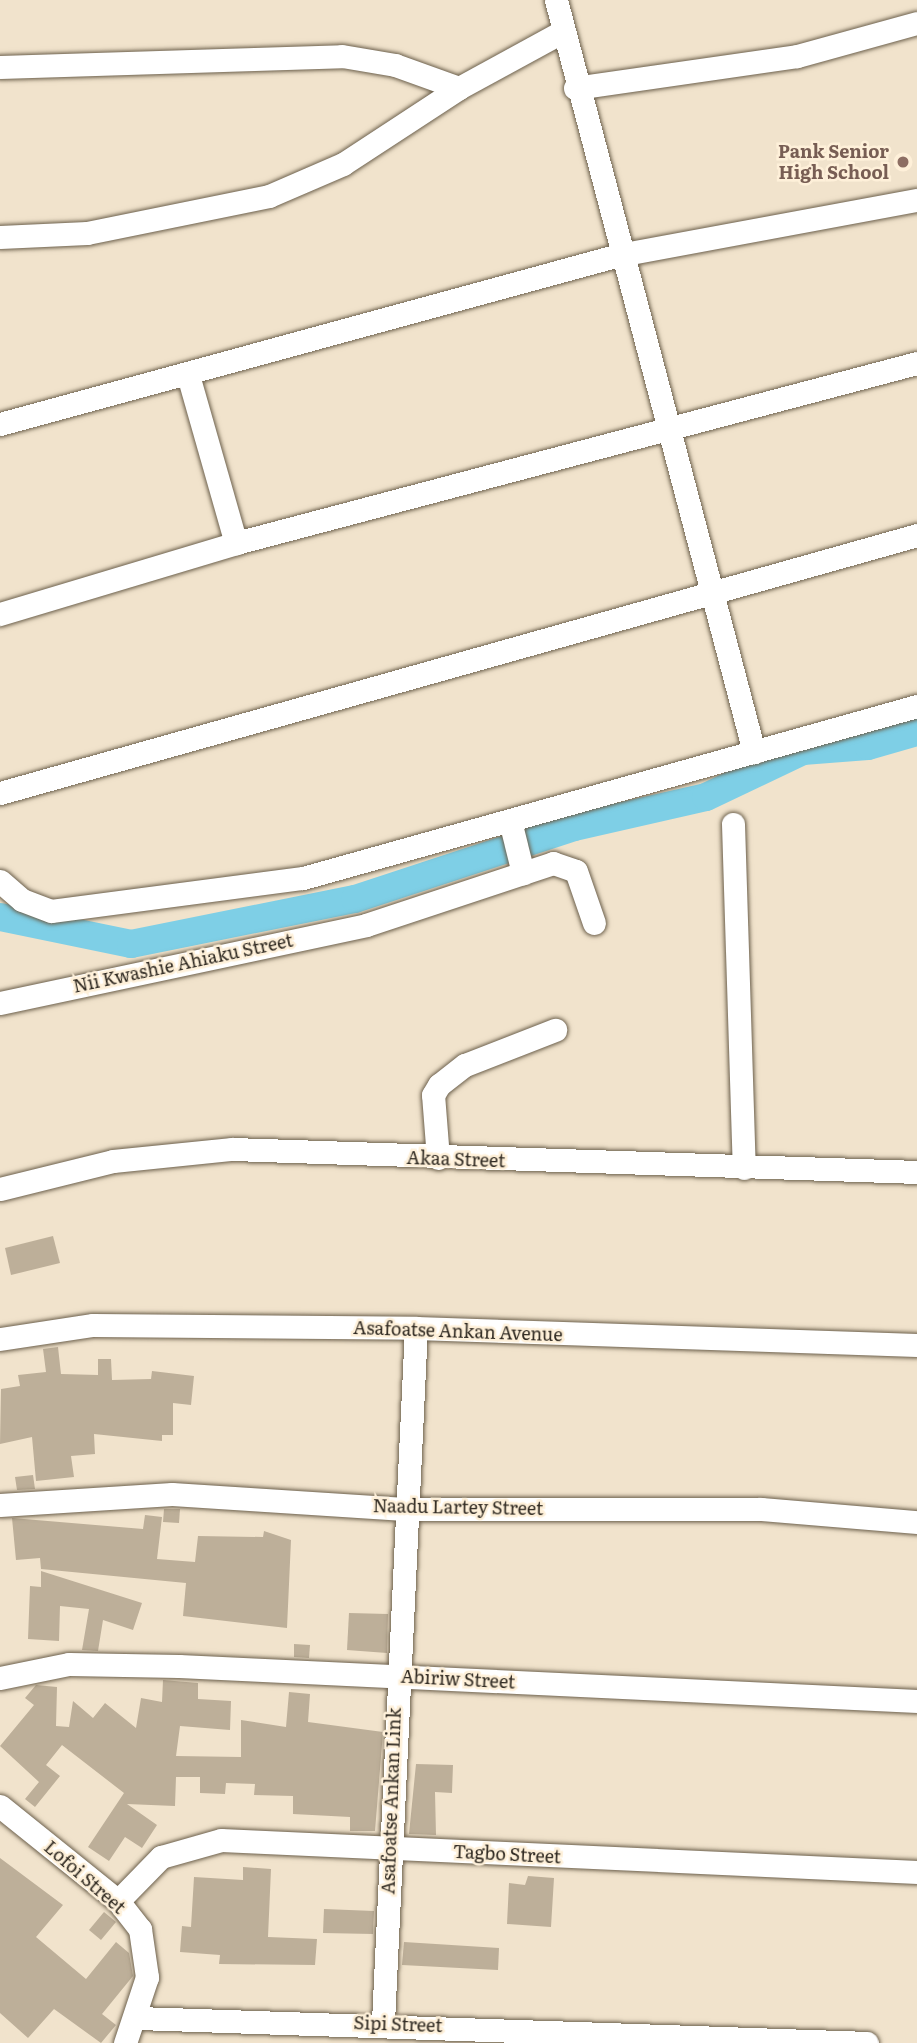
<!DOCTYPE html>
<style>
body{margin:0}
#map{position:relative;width:917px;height:2043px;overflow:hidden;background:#f1e3cc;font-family:Literata,serif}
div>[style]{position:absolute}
.river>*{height:28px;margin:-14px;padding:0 14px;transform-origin:14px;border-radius:14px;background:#7ecfe6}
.building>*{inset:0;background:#bdaf99}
.roads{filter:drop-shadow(0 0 2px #6c604c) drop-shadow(0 0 2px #6c604c)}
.minor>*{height:23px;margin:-11.5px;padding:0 11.5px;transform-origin:11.5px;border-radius:11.5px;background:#fff}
.dots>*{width:19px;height:19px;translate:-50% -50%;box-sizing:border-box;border:4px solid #fef0d9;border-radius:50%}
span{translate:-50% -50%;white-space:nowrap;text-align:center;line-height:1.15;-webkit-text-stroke:5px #fef0d9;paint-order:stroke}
.education-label{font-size:18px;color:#785e54;font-weight:700}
.right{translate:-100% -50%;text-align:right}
.street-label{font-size:18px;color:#302a22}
</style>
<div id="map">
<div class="river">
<div style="left:0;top:917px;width:134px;rotate:11.6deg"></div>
<div style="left:131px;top:944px;width:228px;rotate:-11.4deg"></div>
<div style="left:355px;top:899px;width:231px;rotate:-18.2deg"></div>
<div style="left:574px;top:827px;width:135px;rotate:-12.8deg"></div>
<div style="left:706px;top:797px;width:107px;rotate:-25.4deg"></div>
<div style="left:803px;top:751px;width:65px;rotate:-4.4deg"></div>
<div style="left:868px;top:746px;width:51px;rotate:-15.9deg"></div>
</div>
<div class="building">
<div style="clip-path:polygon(53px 1236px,60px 1263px,11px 1275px,5px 1248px)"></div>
<div style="clip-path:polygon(58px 1347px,61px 1374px,98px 1375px,98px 1359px,111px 1359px,112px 1380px,151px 1379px,152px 1371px,194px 1376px,191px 1405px,173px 1403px,173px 1435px,162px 1435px,162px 1441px,94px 1434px,95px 1454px,71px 1456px,74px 1477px,36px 1481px,32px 1437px,0 1444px,1px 1389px,20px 1386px,18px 1375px,46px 1372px,43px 1349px)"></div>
<div style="clip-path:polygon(33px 1475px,35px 1489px,17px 1490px,15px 1477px)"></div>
<div style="clip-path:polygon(164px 1509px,180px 1509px,179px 1523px,163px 1522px)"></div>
<div style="clip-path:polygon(145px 1515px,162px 1517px,157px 1559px,195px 1562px,198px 1536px,263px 1537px,264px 1531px,291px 1540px,287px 1628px,183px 1616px,186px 1583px,41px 1569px,40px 1558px,16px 1560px,12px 1518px,143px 1529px)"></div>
<div style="clip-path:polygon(41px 1571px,142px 1603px,133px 1630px,103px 1620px,98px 1651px,82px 1650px,89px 1609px,60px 1606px,59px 1641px,28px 1639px,30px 1586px,41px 1587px)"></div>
<div style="clip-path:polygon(349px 1613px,388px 1614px,387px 1653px,347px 1650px)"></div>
<div style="clip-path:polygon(294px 1644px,310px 1645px,309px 1658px,294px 1657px)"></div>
<div style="clip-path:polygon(163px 1680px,198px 1683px,198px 1699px,231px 1701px,230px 1730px,180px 1726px,176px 1756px,241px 1757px,241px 1720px,286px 1727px,289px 1692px,310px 1694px,308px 1722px,383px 1732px,375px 1831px,350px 1831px,350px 1817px,293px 1814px,293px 1796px,254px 1795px,255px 1784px,226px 1783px,225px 1794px,200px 1793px,200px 1777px,176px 1777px,175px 1806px,127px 1804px,157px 1825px,142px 1848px,125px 1837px,109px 1861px,88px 1847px,124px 1793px,62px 1745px,46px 1765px,60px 1776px,35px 1807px,25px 1799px,39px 1782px,0 1746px,34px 1705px,25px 1698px,36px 1685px,57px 1687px,56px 1726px,69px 1727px,73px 1701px,93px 1718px,105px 1703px,136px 1728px,141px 1698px,162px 1702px)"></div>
<div style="clip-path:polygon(416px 1764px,453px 1765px,452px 1793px,435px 1792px,436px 1835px,409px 1834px)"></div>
<div style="clip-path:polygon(0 1858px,63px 1905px,36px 1937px,86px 1979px,116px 1942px,129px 1953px,133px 1976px,102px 2014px,116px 2025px,101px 2043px,54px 2009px,28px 2038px,0 2013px)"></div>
<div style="clip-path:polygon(243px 1867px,271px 1869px,268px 1937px,317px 1939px,315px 1965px,219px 1964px,220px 1955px,180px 1952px,182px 1926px,191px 1927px,194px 1877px,243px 1880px)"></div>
<div style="clip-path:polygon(528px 1876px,554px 1878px,551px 1927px,507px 1924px,509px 1883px,525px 1885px)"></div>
<div style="clip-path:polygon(324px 1909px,374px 1911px,373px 1934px,323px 1933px)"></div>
<div style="clip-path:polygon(104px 1912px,116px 1922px,101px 1940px,89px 1930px)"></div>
<div style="clip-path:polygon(404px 1942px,499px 1948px,498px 1970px,402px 1965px)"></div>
</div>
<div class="roads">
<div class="minor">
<div style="left:556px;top:0;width:778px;rotate:75.25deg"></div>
<div style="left:0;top:67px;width:342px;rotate:-1.8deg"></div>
<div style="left:342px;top:56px;width:54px;rotate:9.6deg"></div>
<div style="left:395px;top:65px;width:68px;rotate:19.8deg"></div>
<div style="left:575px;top:88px;width:224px;rotate:-8.2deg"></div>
<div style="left:797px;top:56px;width:124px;rotate:-15.4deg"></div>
<div style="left:0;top:237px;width:87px;rotate:-2.6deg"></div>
<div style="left:87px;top:233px;width:186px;rotate:-11.5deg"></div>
<div style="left:269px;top:196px;width:81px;rotate:-23.4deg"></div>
<div style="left:343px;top:164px;width:139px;rotate:-33.2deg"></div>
<div style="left:459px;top:88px;width:115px;rotate:-28.6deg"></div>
<div style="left:188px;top:375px;width:175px;rotate:74.1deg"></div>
<div style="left:0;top:424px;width:642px;rotate:-15.27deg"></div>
<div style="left:619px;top:255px;width:303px;rotate:-10.5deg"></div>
<div style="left:0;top:614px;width:246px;rotate:-16.7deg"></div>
<div style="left:236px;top:543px;width:704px;rotate:-14.81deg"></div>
<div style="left:0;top:793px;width:953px;rotate:-15.71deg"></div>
<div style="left:510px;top:821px;width:54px;rotate:76deg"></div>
<div style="left:733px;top:824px;width:344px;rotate:88.2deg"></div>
<div style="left:0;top:881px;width:29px;rotate:41deg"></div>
<div style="left:22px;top:900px;width:31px;rotate:21deg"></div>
<div style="left:51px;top:911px;width:254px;rotate:-7.5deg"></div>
<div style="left:303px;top:878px;width:638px;rotate:-15.65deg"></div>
<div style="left:0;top:1003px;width:374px;rotate:-12deg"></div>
<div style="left:366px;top:925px;width:197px;rotate:-18.3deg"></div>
<div style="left:553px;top:863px;width:24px;rotate:19deg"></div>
<div style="left:576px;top:871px;width:55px;rotate:70.9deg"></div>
<div style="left:438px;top:1158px;width:63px;rotate:-94.5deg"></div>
<div style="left:433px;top:1095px;width:12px;rotate:-59deg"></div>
<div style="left:439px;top:1085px;width:33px;rotate:-38deg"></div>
<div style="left:465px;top:1065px;width:97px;rotate:-21.3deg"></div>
<div style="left:0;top:1189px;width:116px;rotate:-13.9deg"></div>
<div style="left:113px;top:1161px;width:120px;rotate:-5.8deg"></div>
<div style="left:232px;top:1149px;width:685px;rotate:1.92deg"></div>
<div style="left:0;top:1339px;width:94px;rotate:-8.6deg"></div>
<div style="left:93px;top:1325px;width:323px;rotate:0.5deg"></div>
<div style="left:416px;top:1328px;width:501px;rotate:1.94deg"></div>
<div style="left:0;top:1505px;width:172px;rotate:-3.7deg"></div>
<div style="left:172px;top:1494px;width:233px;rotate:3.7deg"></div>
<div style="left:405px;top:1509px;width:356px"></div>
<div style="left:761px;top:1509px;width:157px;rotate:4.8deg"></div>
<div style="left:0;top:1678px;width:70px;rotate:-11.5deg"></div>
<div style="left:69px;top:1664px;width:110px;rotate:1deg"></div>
<div style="left:179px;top:1666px;width:739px;rotate:2.72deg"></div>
<div style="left:0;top:1806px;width:151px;rotate:38.8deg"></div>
<div style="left:118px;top:1901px;width:36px;rotate:52deg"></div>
<div style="left:140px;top:1929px;width:49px;rotate:81.7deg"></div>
<div style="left:147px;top:1977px;width:70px;rotate:108.4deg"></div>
<div style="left:118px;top:1901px;width:62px;rotate:-45.7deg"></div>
<div style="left:161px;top:1857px;width:62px;rotate:-15.8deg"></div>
<div style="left:221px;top:1840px;width:697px;rotate:2.63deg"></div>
<div style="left:138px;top:2018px;width:729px;rotate:1.96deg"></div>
<div style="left:383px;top:2022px;width:695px;rotate:-87.28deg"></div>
</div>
</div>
<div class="dots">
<div style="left:903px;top:162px;background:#8d6e63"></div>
</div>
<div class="education-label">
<span class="right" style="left:889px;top:162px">Pank Senior<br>High School</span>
</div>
<div class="street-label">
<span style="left:183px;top:963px;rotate:-12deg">Nii Kwashie Ahiaku Street</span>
<span style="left:456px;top:1159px;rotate:2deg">Akaa Street</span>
<span style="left:458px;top:1331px;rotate:2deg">Asafoatse Ankan Avenue</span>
<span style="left:458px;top:1507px;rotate:1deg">Naadu Lartey Street</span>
<span style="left:458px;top:1679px;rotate:3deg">Abiriw Street</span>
<span style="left:391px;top:1801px;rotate:-88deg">Asafoatse Ankan Link</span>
<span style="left:507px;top:1854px;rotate:3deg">Tagbo Street</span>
<span style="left:85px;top:1877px;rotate:41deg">Lofoi Street</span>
<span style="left:398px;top:2024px;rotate:2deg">Sipi Street</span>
</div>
</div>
